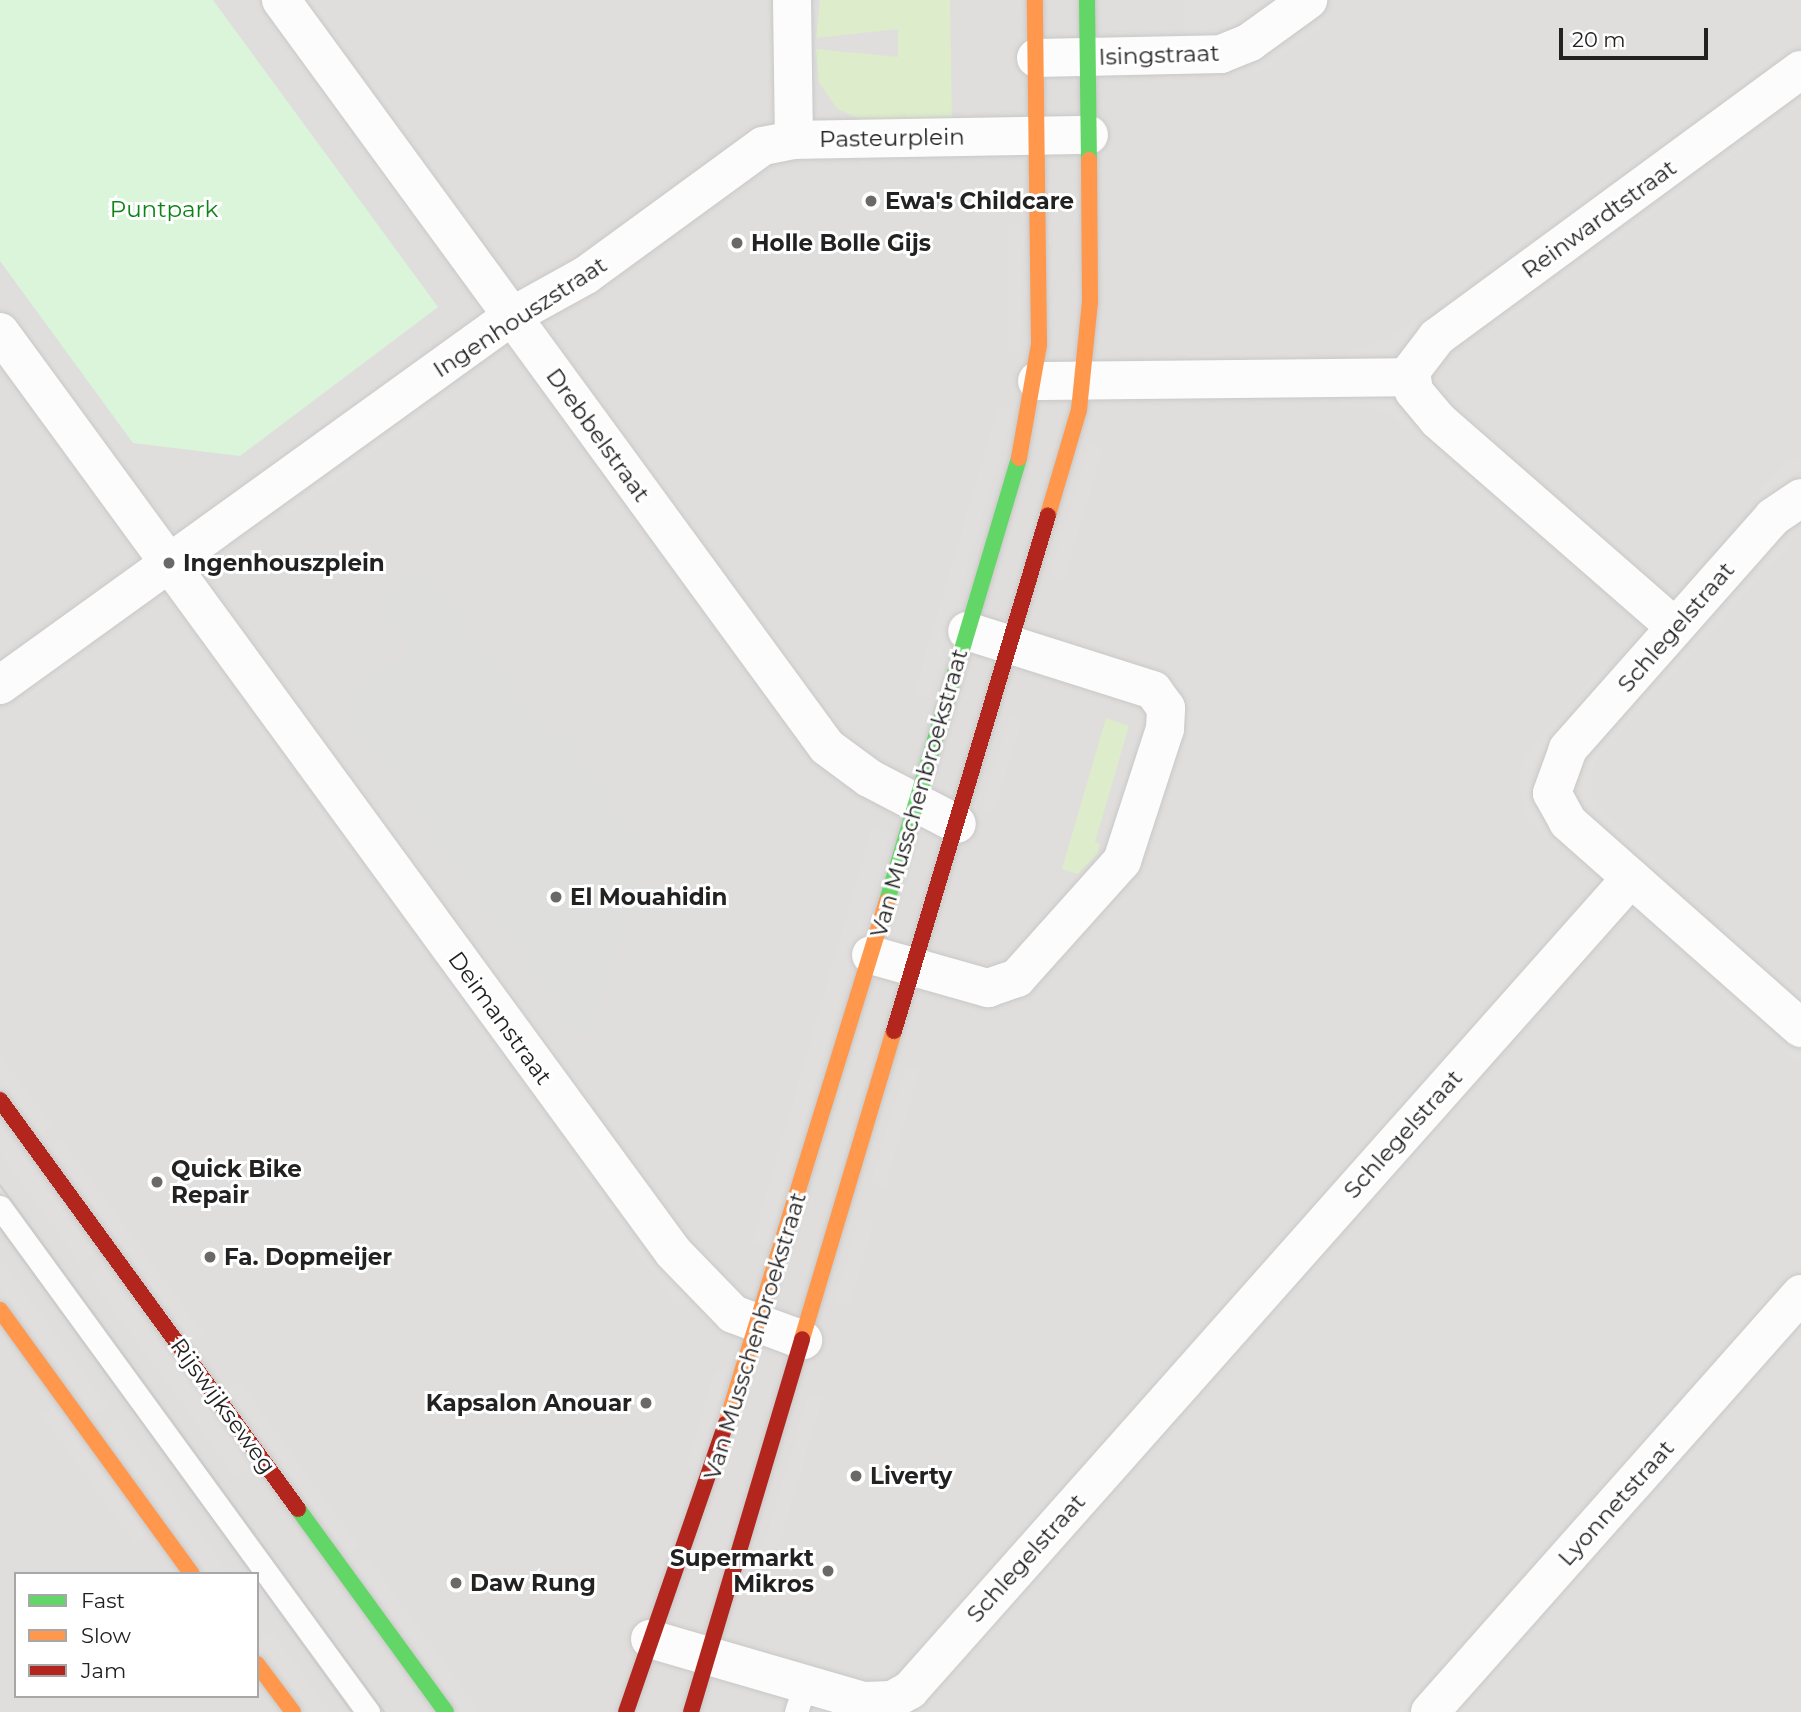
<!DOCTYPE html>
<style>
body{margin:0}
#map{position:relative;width:1801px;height:1712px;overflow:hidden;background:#f0eeeb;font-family:Montserrat,sans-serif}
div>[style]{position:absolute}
.residential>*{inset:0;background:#dfdedc}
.religious>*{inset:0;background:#dededc}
.grass>*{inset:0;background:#ddeccb}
.park>*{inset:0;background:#daf5da}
.parking>*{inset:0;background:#e0dfde}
.roads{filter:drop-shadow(0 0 2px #c9c8c7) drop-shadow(0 0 2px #c9c8c7)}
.lane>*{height:23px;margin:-11.5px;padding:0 11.5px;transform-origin:11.5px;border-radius:11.5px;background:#fdfcfc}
.street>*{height:38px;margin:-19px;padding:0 19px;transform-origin:19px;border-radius:19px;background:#fdfcfc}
.fast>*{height:16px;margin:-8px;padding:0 8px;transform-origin:8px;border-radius:8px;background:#63d668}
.slow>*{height:16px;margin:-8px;padding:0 8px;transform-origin:8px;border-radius:8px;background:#ff974d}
.jam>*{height:16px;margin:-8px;padding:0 8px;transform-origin:8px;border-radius:8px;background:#b3261e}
.tram>*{height:2px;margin:-1px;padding:0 1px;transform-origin:1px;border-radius:1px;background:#ccc}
.dots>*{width:19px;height:19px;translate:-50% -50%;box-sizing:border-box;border:4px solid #fff;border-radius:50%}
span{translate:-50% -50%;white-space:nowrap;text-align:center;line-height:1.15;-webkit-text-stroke:6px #fff;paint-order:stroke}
.street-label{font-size:23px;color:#222}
.poi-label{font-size:23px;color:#222;font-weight:700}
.left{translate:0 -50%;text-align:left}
.right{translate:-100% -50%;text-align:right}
.park-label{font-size:23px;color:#0c8416}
.legend{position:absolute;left:14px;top:1572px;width:245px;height:126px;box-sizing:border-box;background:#fff;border:2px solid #a7a7a7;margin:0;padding:9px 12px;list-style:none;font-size:21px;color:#222}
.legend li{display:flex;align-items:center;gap:14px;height:35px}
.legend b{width:35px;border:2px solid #a7a7a7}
.scale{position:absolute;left:1559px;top:28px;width:149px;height:32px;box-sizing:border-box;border:4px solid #222;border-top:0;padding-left:9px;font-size:21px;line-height:24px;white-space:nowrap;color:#222;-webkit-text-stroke:5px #fff;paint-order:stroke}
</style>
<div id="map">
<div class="residential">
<div style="clip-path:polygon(evenodd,0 0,1801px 0,1801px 1712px,0 1712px,0 0,16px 1574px,257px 1574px,257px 1696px,16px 1696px,16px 1574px)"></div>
</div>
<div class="religious">
<div style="clip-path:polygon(425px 567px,549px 736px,562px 727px,646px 847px,594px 1025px,579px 1037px,337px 704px,410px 651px,382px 613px,385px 596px)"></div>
</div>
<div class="grass">
<div style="clip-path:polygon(820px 0,950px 0,952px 122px,870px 123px,837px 109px,819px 82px,816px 49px,898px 57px,898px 29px,816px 38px)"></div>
<div style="clip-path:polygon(1106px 718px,1129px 726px,1095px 842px,1100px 844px,1097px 854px,1078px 874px,1062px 869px)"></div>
</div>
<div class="park">
<div style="clip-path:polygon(0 0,213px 0,438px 307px,240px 456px,133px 443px,0 261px)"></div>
</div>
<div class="parking">
<div style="clip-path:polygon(252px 0,266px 0,443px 243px,434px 249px)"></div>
<div style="clip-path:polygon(300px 0,315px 0,348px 46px,338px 52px)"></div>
<div style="clip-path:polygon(1184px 0,1283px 0,1236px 34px,1185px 39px)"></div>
<div style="clip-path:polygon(1318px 13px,1326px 24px,1257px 75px,1249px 64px)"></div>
<div style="clip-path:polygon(1781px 51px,1789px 62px,1385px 356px,1351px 364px,1350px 351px,1387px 340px)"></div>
<div style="clip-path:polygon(361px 64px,411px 133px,401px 140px,351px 71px)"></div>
<div style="clip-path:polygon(1801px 90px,1801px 105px,1497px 328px,1490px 318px)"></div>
<div style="clip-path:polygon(425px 152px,475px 221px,466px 228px,415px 159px)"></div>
<div style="clip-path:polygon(1009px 224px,1024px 225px,1021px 353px,1007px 353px)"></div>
<div style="clip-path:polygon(25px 322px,125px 458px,115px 465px,15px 329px)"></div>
<div style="clip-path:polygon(418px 352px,425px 361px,260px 481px,253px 472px)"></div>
<div style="clip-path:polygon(1306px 352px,1306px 364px,1185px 366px,1186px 354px)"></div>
<div style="clip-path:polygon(443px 387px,450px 397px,285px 516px,277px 506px)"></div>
<div style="clip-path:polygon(1338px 394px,1390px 399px,1509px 502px,1500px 512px,1394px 417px,1375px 408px,1339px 406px)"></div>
<div style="clip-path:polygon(999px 406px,1013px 411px,929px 698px,914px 693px)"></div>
<div style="clip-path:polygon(1089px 445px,1103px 449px,1064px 580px,1050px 575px)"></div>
<div style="clip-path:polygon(645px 454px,699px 529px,689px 536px,635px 461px)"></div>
<div style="clip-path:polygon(1801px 455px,1801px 469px,1761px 507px,1751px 498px,1784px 463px)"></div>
<div style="clip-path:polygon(1577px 505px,1638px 559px,1630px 568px,1568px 514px)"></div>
<div style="clip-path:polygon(1801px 520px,1801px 532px,1594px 762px,1591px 788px,1597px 806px,1676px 881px,1668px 890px,1588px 817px,1580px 795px,1581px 765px,1593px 743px,1782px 530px)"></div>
<div style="clip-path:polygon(760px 613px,837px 719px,828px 726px,750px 619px)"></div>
<div style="clip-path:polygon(82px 645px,89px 655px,21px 704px,14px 694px)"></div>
<div style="clip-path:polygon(265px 652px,438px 889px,428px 897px,255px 659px)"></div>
<div style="clip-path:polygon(1603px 666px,1613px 674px,1540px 756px,1530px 776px,1534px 808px,1564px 839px,1556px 848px,1525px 818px,1518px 773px,1529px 750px)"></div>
<div style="clip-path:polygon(245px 692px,295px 760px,285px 767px,235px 699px)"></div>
<div style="clip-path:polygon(1009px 716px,1022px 719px,994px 813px,981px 809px)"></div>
<div style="clip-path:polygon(315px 788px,365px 856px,355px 864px,305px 795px)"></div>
<div style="clip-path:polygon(872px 827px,889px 833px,767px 1245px,753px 1241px)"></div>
<div style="clip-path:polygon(383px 881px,434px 950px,424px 957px,373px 889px)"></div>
<div style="clip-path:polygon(1726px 925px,1801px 992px,1801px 1008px,1719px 934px)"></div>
<div style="clip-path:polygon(1550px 932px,1559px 940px,921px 1659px,912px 1651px)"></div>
<div style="clip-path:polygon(482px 949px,592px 1100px,582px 1107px,472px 957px)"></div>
<div style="clip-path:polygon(451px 975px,501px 1043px,492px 1050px,442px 982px)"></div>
<div style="clip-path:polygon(1724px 980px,1801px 1049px,1801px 1066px,1715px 990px)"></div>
<div style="clip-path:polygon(0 1055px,52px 1126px,40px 1134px,0 1079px)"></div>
<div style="clip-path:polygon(906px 1066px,920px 1070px,885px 1187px,871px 1183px)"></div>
<div style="clip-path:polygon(1464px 1085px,1473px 1093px,1374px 1204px,1365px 1196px)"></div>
<div style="clip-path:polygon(0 1124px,94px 1253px,80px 1263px,0 1153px)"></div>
<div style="clip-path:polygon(61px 1139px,205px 1336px,194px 1345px,50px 1146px)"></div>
<div style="clip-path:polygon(579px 1150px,633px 1223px,623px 1231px,569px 1157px)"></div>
<div style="clip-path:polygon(859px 1220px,874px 1224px,849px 1306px,834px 1302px)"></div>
<div style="clip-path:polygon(644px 1239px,689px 1301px,679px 1309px,634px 1247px)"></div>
<div style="clip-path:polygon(1326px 1239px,1335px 1247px,924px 1712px,911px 1708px)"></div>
<div style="clip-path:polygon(0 1259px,108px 1407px,94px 1417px,0 1289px)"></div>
<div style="clip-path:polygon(103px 1265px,250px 1467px,236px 1477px,89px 1276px)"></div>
<div style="clip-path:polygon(1775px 1284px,1784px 1292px,1602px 1496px,1593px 1489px)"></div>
<div style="clip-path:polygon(1801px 1314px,1801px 1332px,1637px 1518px,1628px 1510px)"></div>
<div style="clip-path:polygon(716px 1370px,727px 1372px,698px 1470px,686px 1466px)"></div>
<div style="clip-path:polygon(239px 1381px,359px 1546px,347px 1554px,228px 1390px)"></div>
<div style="clip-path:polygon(808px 1394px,822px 1398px,768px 1583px,754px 1579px)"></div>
<div style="clip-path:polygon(53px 1407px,148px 1535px,136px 1544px,41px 1415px)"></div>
<div style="clip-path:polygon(118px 1420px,229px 1574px,208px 1574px,103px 1430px)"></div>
<div style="clip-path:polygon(1561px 1524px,1571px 1532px,1411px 1712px,1395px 1712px)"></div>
<div style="clip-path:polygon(1600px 1540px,1610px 1548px,1464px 1712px,1448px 1712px)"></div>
<div style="clip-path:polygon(368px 1558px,480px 1712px,462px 1712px,356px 1567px)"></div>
<div style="clip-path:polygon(271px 1631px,330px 1712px,309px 1712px,258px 1641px)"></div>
</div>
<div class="roads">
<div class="lane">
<div style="left:0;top:1207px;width:625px;rotate:53.92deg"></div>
<div style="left:796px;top:1712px;width:29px;rotate:-72deg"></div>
</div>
<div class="street">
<div style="left:281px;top:0;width:925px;rotate:53.84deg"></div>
<div style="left:827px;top:747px;width:52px;rotate:36.4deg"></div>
<div style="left:869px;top:778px;width:99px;rotate:27.6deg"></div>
<div style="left:792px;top:0;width:140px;rotate:89.2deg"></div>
<div style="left:794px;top:140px;width:295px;rotate:-1deg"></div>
<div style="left:1036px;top:58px;width:185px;rotate:-1.2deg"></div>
<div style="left:1221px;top:54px;width:31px;rotate:-22deg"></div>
<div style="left:1250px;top:42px;width:72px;rotate:-35.9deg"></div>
<div style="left:0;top:332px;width:1140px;rotate:53.81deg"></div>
<div style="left:673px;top:1252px;width:86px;rotate:45.9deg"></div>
<div style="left:733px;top:1314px;width:75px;rotate:20.4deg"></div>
<div style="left:1037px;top:381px;width:373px;rotate:-0.6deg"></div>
<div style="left:1801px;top:498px;width:34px;rotate:146deg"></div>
<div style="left:1773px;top:517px;width:310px;rotate:131.5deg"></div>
<div style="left:1568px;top:749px;width:47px;rotate:110deg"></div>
<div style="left:1552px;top:793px;width:33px;rotate:61deg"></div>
<div style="left:1568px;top:822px;width:311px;rotate:41.5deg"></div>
<div style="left:1675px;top:627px;width:315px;rotate:-138.9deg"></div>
<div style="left:1438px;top:420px;width:38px;rotate:-130deg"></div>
<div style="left:1414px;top:391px;width:20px;rotate:-99deg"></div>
<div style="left:1411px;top:371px;width:43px;rotate:-52.6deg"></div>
<div style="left:1437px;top:337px;width:451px;rotate:-36.3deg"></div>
<div style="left:0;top:685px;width:631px;rotate:-35.78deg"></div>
<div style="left:512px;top:316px;width:85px;rotate:-29deg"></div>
<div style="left:586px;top:275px;width:219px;rotate:-36.1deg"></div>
<div style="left:763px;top:146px;width:32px;rotate:-11deg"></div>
<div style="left:871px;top:955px;width:122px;rotate:15.8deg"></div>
<div style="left:988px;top:988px;width:31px;rotate:-19deg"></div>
<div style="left:1017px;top:978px;width:157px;rotate:-48.1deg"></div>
<div style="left:1122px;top:861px;width:139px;rotate:-72deg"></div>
<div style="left:1165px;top:729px;width:21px;rotate:-87deg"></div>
<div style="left:1166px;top:708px;width:22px;rotate:-126deg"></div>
<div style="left:1153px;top:690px;width:195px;rotate:-162.4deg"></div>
<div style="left:650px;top:1639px;width:223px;rotate:16.2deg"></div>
<div style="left:864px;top:1701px;width:28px;rotate:-2deg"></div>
<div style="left:892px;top:1700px;width:21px;rotate:-29deg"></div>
<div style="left:910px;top:1690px;width:1086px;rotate:-48.4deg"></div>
<div style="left:1430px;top:1712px;width:559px;rotate:-48.41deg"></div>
</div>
<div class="fast">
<div style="left:1087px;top:0;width:160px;rotate:89.3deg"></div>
<div style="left:887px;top:901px;width:462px;rotate:-73.4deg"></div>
<div style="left:298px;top:1509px;width:251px;rotate:53.9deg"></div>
</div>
<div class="slow">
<div style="left:1019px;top:458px;width:116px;rotate:-80deg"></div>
<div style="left:1039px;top:344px;width:344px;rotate:-90.7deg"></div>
<div style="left:1048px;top:515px;width:109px;rotate:-73.6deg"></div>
<div style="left:1079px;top:410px;width:109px;rotate:-84.2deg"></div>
<div style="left:1090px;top:302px;width:142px;rotate:-90.4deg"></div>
<div style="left:0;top:1310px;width:326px;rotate:54deg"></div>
<div style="left:802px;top:1339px;width:321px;rotate:-73.4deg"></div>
<div style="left:726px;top:1424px;width:547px;rotate:-72.89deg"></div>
<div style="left:257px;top:1664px;width:60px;rotate:53.1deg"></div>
</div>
<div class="jam">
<div style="left:894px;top:1031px;width:538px;rotate:-73.38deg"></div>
<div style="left:0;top:1100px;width:506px;rotate:53.92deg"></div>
<div style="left:626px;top:1712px;width:305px;rotate:-70.9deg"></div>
<div style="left:691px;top:1712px;width:389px;rotate:-73.4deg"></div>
</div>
</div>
<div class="tram">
<div style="left:0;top:1185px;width:652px;rotate:53.92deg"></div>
<div style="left:0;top:1228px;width:428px;rotate:53.9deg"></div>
<div style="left:257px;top:1581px;width:162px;rotate:54.1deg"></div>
</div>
<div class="dots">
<div style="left:871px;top:201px;background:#6a6968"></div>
<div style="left:737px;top:243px;background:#6a6968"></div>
<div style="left:169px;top:563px;background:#6a6968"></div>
<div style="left:556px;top:897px;background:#6a6968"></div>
<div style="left:157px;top:1182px;background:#6a6968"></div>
<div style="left:210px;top:1257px;background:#6a6968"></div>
<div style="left:646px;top:1403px;background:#6a6968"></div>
<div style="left:856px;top:1476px;background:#6a6968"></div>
<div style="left:828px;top:1571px;background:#6a6968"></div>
<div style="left:456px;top:1583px;background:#6a6968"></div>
</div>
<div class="street-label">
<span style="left:1159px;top:55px;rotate:-2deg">Isingstraat</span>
<span style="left:892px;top:138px;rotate:-1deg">Pasteurplein</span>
<span style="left:1599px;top:219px;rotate:-36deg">Reinwardtstraat</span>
<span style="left:520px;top:317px;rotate:-33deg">Ingenhouszstraat</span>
<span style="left:598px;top:435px;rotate:54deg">Drebbelstraat</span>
<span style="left:1676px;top:627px;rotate:-49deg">Schlegelstraat</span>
<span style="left:919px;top:793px;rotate:-74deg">Van Musschenbroekstraat</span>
<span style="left:500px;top:1018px;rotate:54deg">Deimanstraat</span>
<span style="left:1403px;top:1134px;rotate:-48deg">Schlegelstraat</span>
<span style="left:755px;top:1336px;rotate:-73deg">Van Musschenbroekstraat</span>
<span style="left:223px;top:1406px;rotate:54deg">Rijswijkseweg</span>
<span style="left:1616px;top:1503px;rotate:-48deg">Lyonnetstraat</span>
<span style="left:1026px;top:1558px;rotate:-48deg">Schlegelstraat</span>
</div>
<div class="poi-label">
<span class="left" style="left:885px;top:201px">Ewa's Childcare</span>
<span class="left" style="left:751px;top:243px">Holle Bolle Gijs</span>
<span class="left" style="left:183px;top:563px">Ingenhouszplein</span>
<span class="left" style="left:570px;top:897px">El Mouahidin</span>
<span class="left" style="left:171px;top:1182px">Quick Bike<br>Repair</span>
<span class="left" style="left:224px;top:1257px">Fa. Dopmeijer</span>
<span class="right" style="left:632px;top:1403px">Kapsalon Anouar</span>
<span class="left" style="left:870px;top:1476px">Liverty</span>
<span class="right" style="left:814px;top:1571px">Supermarkt<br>Mikros</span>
<span class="left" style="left:470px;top:1583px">Daw Rung</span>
</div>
<div class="park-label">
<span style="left:164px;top:209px">Puntpark</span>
</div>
<ul class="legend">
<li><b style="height:9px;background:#63d668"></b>Fast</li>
<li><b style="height:9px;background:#ff974d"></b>Slow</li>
<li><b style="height:9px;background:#b3261e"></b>Jam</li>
</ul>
<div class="scale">20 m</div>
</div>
